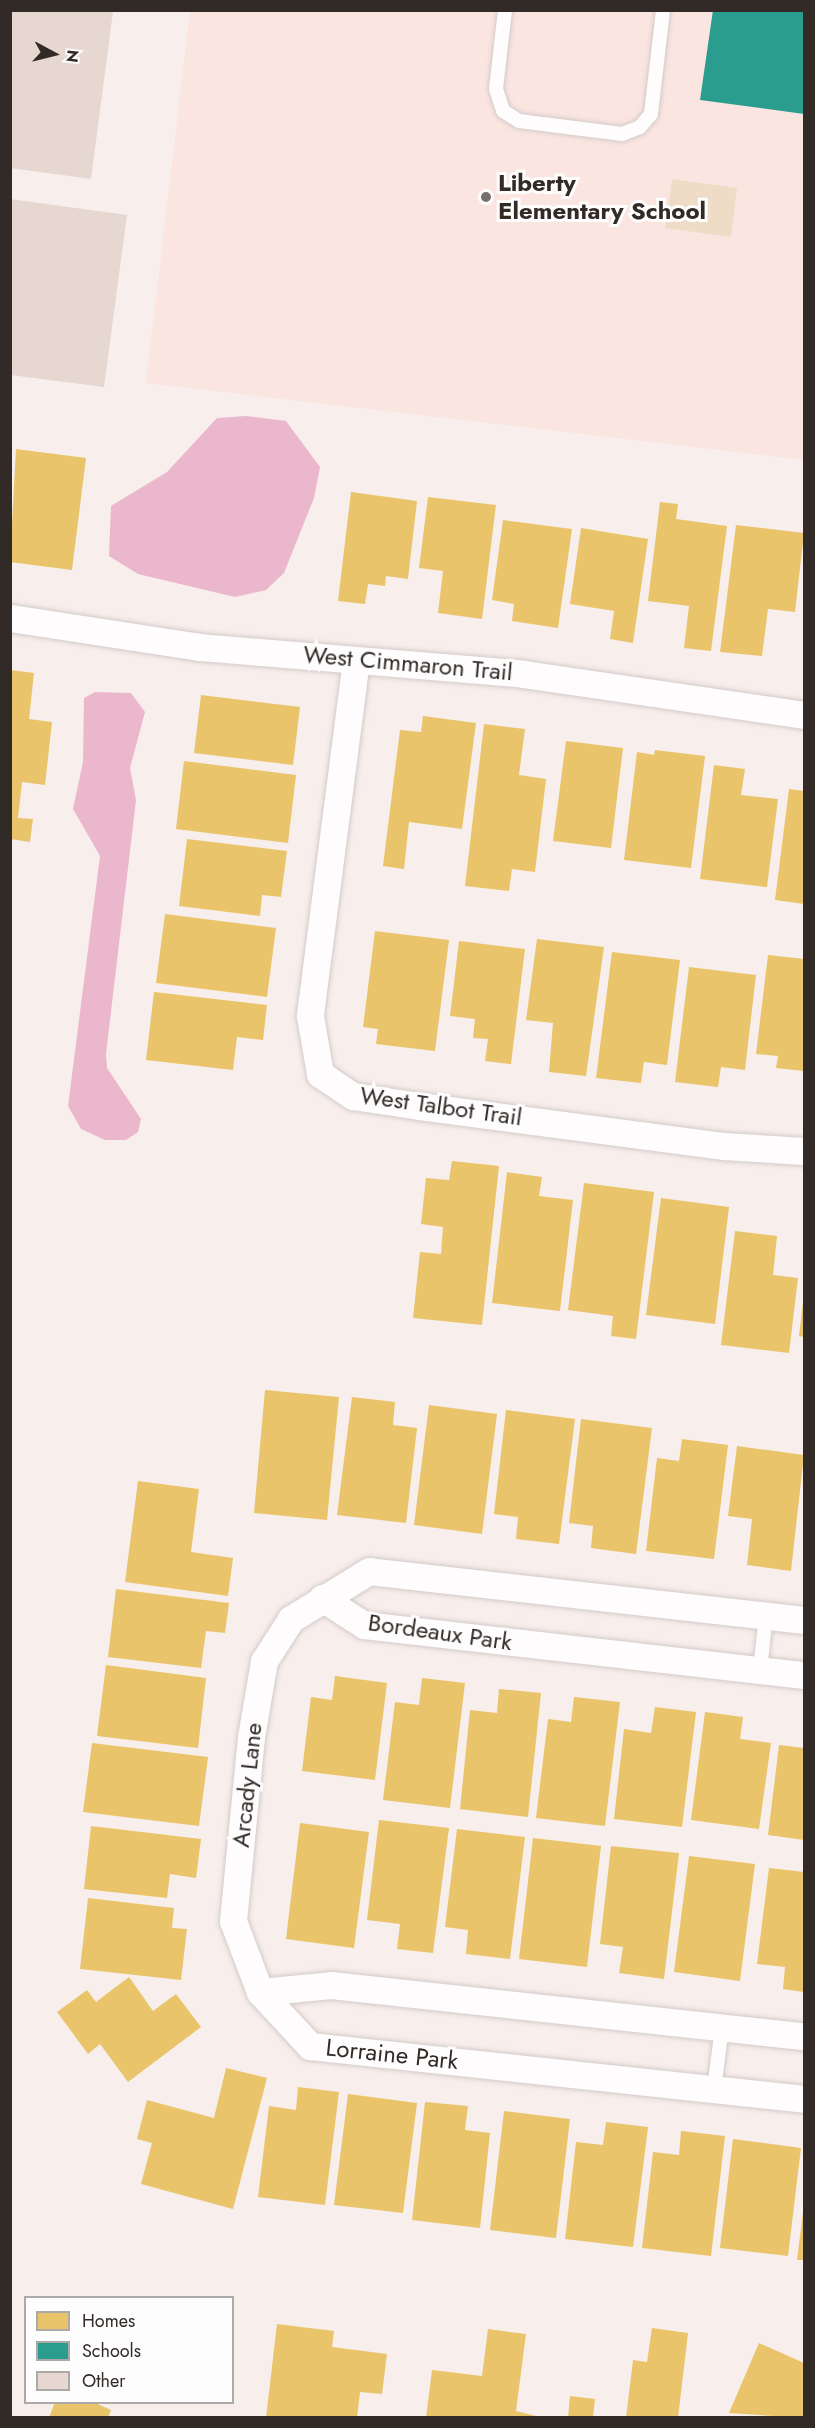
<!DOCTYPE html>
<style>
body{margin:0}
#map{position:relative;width:815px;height:2428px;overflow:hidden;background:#f8eeec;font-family:Jost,sans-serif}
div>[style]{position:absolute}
.built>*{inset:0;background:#fbe5e0}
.green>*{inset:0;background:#efdcc7}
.water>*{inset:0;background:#ebb7cc}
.homes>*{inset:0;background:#e9c46a}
.schools>*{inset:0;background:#2a9d8f}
.building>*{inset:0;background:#e6d8d1}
.roads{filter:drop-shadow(0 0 2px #d3cbc9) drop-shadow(0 0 2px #d3cbc9)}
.service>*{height:14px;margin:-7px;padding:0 7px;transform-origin:7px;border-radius:7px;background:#fefcfc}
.minor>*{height:27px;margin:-13.5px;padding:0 13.5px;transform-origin:13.5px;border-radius:13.5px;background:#fefcfc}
.dots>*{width:16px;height:16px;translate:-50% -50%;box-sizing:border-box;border:3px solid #fdfdfd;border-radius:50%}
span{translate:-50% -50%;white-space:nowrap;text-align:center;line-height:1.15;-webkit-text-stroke:6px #fdfdfd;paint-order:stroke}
.poi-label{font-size:24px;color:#322a27;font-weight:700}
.left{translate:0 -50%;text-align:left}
.street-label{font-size:24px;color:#322a27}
.frame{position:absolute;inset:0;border:12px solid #322a27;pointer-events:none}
.legend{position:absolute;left:24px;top:2296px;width:210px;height:108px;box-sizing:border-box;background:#fdfdfd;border:2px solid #aca9a7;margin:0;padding:8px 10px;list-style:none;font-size:18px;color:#322a27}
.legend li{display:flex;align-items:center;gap:12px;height:30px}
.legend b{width:30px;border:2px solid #aca9a7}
.north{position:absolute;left:24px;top:24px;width:60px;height:60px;-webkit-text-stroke:4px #fdfdfd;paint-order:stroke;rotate:97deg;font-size:16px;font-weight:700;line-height:24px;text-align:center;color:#322a27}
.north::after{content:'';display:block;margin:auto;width:21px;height:27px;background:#322a27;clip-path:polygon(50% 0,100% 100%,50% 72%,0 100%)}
</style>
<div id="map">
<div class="built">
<div style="clip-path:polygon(190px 11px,804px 11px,804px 460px,146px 383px)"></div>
</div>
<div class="green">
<div style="clip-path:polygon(672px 179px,737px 188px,731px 237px,665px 228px)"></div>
</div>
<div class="water">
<div style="clip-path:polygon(246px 416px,286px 421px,320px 467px,314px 498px,284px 573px,266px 590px,235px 597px,138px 574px,109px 556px,111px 506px,167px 472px,217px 418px)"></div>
<div style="clip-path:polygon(95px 692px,131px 693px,145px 712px,130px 768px,136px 800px,106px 1054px,107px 1068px,141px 1119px,138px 1132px,126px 1140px,105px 1140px,81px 1129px,68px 1106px,100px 856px,73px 809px,83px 762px,84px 698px)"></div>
</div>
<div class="homes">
<div style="clip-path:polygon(16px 449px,86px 458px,72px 570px,10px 562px)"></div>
<div style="clip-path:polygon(351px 492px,417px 501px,408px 579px,386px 576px,385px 586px,368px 584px,365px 604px,338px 601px)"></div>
<div style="clip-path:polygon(428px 497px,496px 505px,482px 619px,438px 613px,443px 571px,419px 568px)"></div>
<div style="clip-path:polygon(660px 502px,678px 504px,676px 519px,727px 526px,711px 651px,684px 648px,689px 606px,648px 601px)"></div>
<div style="clip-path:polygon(503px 520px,572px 529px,558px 628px,512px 621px,514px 604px,492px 600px)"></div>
<div style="clip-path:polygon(736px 525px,804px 533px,795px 612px,768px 609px,762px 656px,720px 652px)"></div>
<div style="clip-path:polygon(581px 528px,648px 539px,633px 643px,610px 639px,614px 611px,570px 604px)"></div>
<div style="clip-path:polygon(10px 670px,34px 673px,29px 719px,52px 722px,45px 785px,22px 782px,18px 818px,33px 819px,30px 842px,10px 839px)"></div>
<div style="clip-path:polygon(201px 695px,300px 707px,293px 765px,194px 753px)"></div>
<div style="clip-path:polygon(423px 716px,476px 723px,462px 829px,409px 822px,404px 869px,383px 866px,400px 730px,421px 732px)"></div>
<div style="clip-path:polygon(484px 724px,525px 729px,519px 775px,546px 779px,535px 872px,512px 869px,509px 891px,465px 886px)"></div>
<div style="clip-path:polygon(566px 741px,623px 748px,611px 848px,553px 841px)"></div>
<div style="clip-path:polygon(655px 750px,705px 756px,691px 868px,624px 860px,637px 752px,654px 755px)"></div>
<div style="clip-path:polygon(184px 761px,296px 775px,288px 843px,176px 829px)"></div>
<div style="clip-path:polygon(714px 765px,745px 769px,741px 795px,778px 799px,767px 887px,700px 879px)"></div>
<div style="clip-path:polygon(789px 789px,804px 791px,804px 904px,775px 900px)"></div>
<div style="clip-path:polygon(187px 839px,287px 851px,281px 897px,262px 895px,260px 916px,179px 906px)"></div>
<div style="clip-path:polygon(165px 914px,276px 928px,267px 997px,156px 983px)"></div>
<div style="clip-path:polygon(375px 931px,449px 940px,435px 1051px,376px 1044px,378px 1029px,363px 1027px)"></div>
<div style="clip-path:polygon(537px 939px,604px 947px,586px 1076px,549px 1072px,553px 1023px,526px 1020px)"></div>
<div style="clip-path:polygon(459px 941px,525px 949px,511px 1064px,485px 1061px,488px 1039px,473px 1038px,475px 1019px,450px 1016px)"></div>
<div style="clip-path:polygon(612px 952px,680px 960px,667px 1065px,644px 1062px,641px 1083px,596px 1078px)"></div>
<div style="clip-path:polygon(768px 955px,804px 959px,804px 1071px,776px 1068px,778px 1056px,756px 1054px)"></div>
<div style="clip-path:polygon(689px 967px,756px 975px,745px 1070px,721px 1067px,718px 1087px,675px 1082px)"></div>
<div style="clip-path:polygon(154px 992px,267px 1005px,263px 1040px,237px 1037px,233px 1070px,146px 1060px)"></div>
<div style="clip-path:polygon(452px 1161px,499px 1166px,482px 1325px,413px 1318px,420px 1252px,441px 1254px,443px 1227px,421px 1224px,426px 1178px,449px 1180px)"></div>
<div style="clip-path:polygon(507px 1172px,542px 1177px,539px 1196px,573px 1200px,560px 1311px,492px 1303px)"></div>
<div style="clip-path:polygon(584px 1183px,654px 1192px,636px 1339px,611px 1336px,613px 1316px,568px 1310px)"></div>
<div style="clip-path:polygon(661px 1198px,729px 1207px,715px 1324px,646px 1315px)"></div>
<div style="clip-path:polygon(735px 1231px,777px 1236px,773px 1275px,798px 1278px,789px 1353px,721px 1345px)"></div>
<div style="clip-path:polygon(803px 1302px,804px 1302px,804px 1337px,799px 1336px)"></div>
<div style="clip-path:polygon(265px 1390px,339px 1397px,327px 1520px,254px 1513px)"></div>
<div style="clip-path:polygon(352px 1397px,395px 1402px,393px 1425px,417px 1428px,406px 1523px,337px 1515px)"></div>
<div style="clip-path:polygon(429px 1405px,497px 1414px,482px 1534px,414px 1525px)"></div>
<div style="clip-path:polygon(506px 1410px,575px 1419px,559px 1544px,516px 1539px,518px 1517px,494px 1514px)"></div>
<div style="clip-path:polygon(581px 1419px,652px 1428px,636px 1554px,591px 1548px,593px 1526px,569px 1523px)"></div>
<div style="clip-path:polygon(682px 1439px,728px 1445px,714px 1559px,646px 1551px,657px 1458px,679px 1461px)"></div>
<div style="clip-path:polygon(737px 1446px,804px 1455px,791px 1571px,747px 1565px,752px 1519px,728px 1516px)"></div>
<div style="clip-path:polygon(138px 1481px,199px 1489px,191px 1552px,233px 1558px,228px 1596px,125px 1582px)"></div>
<div style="clip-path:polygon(116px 1589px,229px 1603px,225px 1633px,206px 1631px,201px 1668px,108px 1657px)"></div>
<div style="clip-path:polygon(106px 1665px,206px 1678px,198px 1748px,97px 1736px)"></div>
<div style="clip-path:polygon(335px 1676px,387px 1683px,375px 1780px,302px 1771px,311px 1697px,332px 1700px)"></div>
<div style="clip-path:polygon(422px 1678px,465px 1683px,450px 1808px,383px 1800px,395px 1702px,419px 1705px)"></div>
<div style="clip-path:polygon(499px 1689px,541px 1693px,528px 1817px,460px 1809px,470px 1710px,497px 1713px)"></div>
<div style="clip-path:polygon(574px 1697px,620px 1702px,605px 1826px,536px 1818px,548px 1719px,571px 1722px)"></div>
<div style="clip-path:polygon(655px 1707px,696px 1712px,682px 1827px,614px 1819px,624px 1729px,651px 1733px)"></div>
<div style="clip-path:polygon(705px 1712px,743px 1717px,740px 1739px,771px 1743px,759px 1829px,691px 1820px)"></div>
<div style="clip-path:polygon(92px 1743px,208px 1757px,199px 1826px,83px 1812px)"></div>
<div style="clip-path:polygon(779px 1745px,804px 1748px,804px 1840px,768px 1835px)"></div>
<div style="clip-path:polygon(379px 1820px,449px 1828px,433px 1953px,397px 1949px,400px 1924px,367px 1920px)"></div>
<div style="clip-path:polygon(300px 1823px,369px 1832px,354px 1948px,286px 1939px)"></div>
<div style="clip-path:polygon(91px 1826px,201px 1839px,196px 1878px,170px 1874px,167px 1898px,84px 1889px)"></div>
<div style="clip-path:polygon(457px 1829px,525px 1837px,510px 1959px,466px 1954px,468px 1930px,445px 1927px)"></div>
<div style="clip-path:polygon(533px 1838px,601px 1846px,587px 1967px,519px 1959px)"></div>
<div style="clip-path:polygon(611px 1846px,679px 1853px,664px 1979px,619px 1973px,623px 1947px,600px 1944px)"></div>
<div style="clip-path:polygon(689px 1856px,755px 1864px,740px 1981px,674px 1972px)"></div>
<div style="clip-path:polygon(769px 1868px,804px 1872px,804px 1992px,783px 1989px,785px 1967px,757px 1964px)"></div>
<div style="clip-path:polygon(88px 1898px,174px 1908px,172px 1928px,187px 1929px,181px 1980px,80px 1969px)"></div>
<div style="clip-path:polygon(129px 1977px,153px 2011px,176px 1994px,201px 2027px,128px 2082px,100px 2044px,88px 2054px,57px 2012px,87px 1990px,96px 2002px)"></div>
<div style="clip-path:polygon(226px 2068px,267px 2078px,233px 2209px,141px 2184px,152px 2143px,137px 2139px,147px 2100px,214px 2118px)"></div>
<div style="clip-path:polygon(298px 2087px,339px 2092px,325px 2205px,258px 2197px,269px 2106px,296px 2110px)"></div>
<div style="clip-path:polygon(348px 2094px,417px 2103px,403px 2213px,334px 2205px)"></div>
<div style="clip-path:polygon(425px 2102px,468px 2106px,465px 2130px,490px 2133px,480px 2228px,412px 2220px)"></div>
<div style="clip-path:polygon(504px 2111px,570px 2119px,556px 2238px,490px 2230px)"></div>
<div style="clip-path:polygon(606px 2122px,648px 2127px,633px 2247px,565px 2239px,576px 2142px,603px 2145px)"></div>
<div style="clip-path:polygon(681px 2131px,725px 2136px,711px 2256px,642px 2248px,653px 2152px,679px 2155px)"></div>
<div style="clip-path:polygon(733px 2139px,801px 2148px,788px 2256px,720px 2248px)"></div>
<div style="clip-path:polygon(803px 2212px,804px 2213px,804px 2260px,797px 2260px)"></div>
<div style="clip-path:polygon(277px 2324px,334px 2331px,332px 2347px,387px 2354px,382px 2394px,360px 2392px,357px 2418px,266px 2418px)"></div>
<div style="clip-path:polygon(652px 2328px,688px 2333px,678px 2418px,626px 2418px,633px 2360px,647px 2362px)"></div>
<div style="clip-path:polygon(488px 2329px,526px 2334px,516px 2411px,544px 2418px,426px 2418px,432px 2370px,482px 2376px)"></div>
<div style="clip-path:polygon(759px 2343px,804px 2363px,804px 2418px,729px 2413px)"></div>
<div style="clip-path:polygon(570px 2396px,595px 2399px,593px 2418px,568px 2418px)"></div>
<div style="clip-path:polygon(55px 2402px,93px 2402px,111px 2410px,108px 2418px,49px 2418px)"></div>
</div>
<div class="schools">
<div style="clip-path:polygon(713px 10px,804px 10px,804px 114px,700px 100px)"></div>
</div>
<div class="building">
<div style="clip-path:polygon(10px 10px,113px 12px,91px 179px,10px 168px)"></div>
<div style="clip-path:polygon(10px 199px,127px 215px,104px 387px,10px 375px)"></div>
</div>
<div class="roads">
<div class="service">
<div style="left:505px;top:10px;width:80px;rotate:96.5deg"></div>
<div style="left:496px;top:89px;width:23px;rotate:72deg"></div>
<div style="left:503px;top:111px;width:19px;rotate:32deg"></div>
<div style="left:519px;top:121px;width:104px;rotate:7.2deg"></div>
<div style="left:622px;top:134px;width:19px;rotate:-21deg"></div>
<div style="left:640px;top:127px;width:17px;rotate:-50deg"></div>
<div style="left:651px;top:114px;width:105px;rotate:-83.4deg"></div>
<div style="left:760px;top:1670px;width:55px;rotate:-83.8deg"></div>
<div style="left:714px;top:2089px;width:63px;rotate:-82.6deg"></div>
</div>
<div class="minor">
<div style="left:10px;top:618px;width:191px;rotate:8.7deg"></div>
<div style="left:199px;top:647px;width:326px;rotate:4.7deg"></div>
<div style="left:524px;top:674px;width:283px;rotate:8.3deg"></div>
<div style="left:356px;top:660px;width:359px;rotate:97.4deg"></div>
<div style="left:310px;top:1016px;width:59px;rotate:80.2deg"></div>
<div style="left:320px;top:1074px;width:40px;rotate:34deg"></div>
<div style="left:353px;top:1096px;width:67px;rotate:8.6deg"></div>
<div style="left:419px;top:1106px;width:308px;rotate:7.5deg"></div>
<div style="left:724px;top:1146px;width:80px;rotate:3.6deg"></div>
<div style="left:322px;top:1598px;width:50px;rotate:32.7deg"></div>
<div style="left:364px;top:1625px;width:443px;rotate:6.5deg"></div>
<div style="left:804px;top:1620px;width:438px;rotate:-173.6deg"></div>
<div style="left:369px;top:1571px;width:92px;rotate:148.4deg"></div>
<div style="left:291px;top:1619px;width:50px;rotate:122.7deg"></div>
<div style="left:264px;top:1661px;width:77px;rotate:99.7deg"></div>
<div style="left:251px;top:1737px;width:185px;rotate:95.6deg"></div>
<div style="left:233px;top:1921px;width:76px;rotate:69.2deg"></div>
<div style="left:260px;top:1992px;width:74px;rotate:47.2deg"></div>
<div style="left:310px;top:2046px;width:497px;rotate:6.1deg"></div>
<div style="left:260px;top:1992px;width:71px;rotate:-5.6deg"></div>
<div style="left:331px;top:1985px;width:476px;rotate:6.2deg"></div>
</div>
</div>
<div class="dots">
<div style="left:486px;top:197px;background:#776f6c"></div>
</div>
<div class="poi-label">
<span class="left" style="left:498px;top:197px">Liberty<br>Elementary School</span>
</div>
<div class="street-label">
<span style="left:408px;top:663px;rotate:5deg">West Cimmaron Trail</span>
<span style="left:441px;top:1106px;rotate:8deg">West Talbot Trail</span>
<span style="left:440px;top:1632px;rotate:8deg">Bordeaux Park</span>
<span style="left:247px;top:1785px;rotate:-84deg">Arcady Lane</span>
<span style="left:392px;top:2054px;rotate:6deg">Lorraine Park</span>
</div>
<div class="frame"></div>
<ul class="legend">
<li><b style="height:16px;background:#e9c46a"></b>Homes</li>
<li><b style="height:16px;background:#2a9d8f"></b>Schools</li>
<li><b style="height:16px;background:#e6d8d1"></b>Other</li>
</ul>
<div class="north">N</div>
</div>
